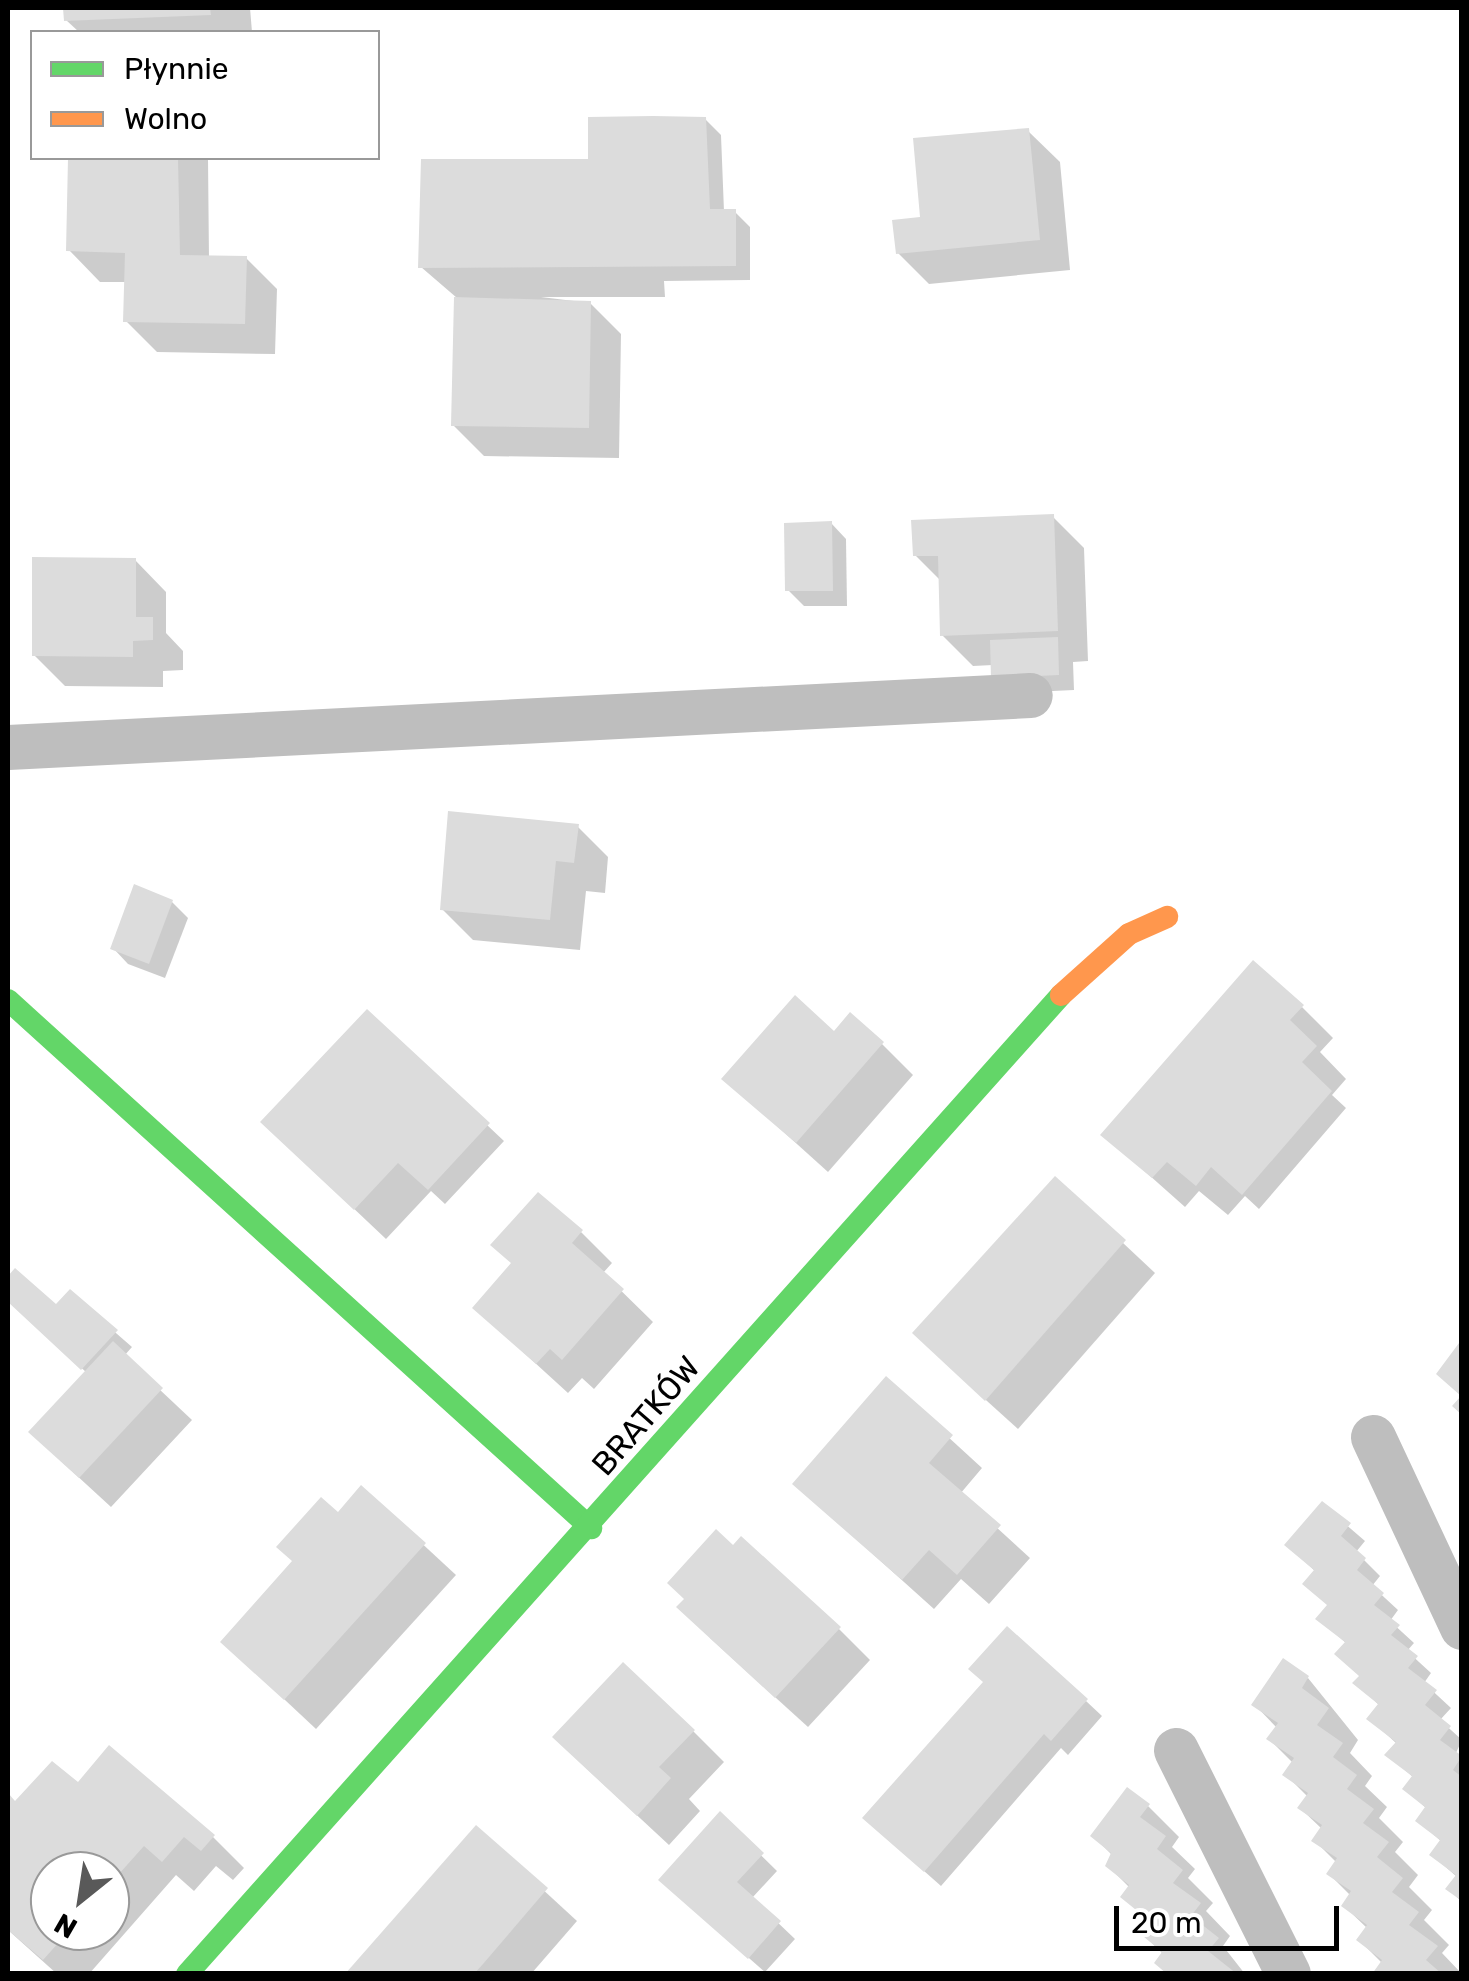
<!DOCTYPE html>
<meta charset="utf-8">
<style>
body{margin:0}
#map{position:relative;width:1469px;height:1981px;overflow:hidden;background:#fff;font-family:Rubik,sans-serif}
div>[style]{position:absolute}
.shadow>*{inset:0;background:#0003}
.building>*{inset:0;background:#dcdcdc}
.lane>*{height:45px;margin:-22.5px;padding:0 22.5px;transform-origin:22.5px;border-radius:22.5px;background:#bebebe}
.fast>*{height:22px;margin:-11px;padding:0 11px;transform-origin:11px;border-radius:11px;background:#63d668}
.slow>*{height:22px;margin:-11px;padding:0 11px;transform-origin:11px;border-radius:11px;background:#ff974d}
span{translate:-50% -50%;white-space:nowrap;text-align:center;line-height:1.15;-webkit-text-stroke:10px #fff;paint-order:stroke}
.street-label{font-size:32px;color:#000}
.frame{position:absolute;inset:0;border:10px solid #000;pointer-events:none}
.legend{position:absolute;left:30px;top:30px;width:350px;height:130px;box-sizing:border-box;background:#fff;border:2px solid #999;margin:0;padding:12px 18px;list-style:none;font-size:30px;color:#000}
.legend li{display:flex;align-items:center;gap:20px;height:50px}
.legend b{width:50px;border:2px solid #999}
.north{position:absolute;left:30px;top:1851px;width:100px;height:100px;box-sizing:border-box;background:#fff;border:2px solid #999;border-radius:50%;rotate:210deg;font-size:28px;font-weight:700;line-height:40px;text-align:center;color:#000}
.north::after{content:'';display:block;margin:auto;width:35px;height:45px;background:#595959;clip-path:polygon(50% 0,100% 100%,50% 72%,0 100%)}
.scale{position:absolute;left:1114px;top:1906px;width:225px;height:45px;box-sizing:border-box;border:5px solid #000;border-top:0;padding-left:12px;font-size:30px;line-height:35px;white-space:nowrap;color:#000;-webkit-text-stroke:8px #fff;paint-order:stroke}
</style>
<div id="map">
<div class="shadow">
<div style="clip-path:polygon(66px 8px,250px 8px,252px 32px,79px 32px,66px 20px)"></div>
<div style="clip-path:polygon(705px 119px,721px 135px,724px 211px,735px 212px,750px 227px,750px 280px,664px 281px,665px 297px,541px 297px,590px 303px,621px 334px,619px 458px,484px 456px,453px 425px,457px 298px,421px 267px,591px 161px)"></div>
<div style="clip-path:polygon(1028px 131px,1060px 162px,1070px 270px,929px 284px,898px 253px,923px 220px)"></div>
<div style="clip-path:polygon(71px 158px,208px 158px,209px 258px,246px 258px,277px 289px,275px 354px,157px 352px,126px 321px,127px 282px,100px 282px,69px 250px)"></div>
<div style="clip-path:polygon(1053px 517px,1084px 548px,1088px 661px,1073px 662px,1074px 690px,1009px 693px,993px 665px,973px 666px,942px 635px,941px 581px,915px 555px)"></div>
<div style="clip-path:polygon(831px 523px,846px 539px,847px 606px,804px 606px,788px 590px)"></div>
<div style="clip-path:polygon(135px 560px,166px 592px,166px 633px,183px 651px,183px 670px,163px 671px,163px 687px,65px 686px,34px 655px)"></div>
<div style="clip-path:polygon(577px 826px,608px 857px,605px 893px,586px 891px,580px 950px,473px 940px,442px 909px)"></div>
<div style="clip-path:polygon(172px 902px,188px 918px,165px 978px,128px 964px,113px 948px)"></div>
<div style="clip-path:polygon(1302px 1007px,1333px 1038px,1320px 1052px,1346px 1079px,1332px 1095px,1346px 1108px,1259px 1209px,1245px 1196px,1228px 1215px,1199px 1191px,1185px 1207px,1104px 1135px)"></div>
<div style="clip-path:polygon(367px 1012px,504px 1141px,445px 1204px,431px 1191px,386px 1239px,295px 1153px)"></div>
<div style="clip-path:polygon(834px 1034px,882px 1044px,913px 1075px,828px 1172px,725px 1079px)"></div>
<div style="clip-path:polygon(1055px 1179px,1155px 1273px,1018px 1429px,946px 1364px)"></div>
<div style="clip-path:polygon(581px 1232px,612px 1263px,603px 1273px,653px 1322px,594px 1389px,582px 1378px,568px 1393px,475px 1308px,513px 1264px)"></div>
<div style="clip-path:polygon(15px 1271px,56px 1308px,70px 1293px,132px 1347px,124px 1356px,192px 1420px,111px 1507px,62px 1462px,87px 1373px,8px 1300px,8px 1279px)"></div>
<div style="clip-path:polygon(886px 1380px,982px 1468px,960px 1494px,1030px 1558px,989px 1604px,961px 1579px,934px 1609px,795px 1484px)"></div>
<div style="clip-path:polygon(362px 1488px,456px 1575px,316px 1729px,223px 1642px)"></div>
<div style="clip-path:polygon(1322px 1504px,1365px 1541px,1356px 1552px,1380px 1576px,1372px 1586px,1398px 1610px,1390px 1621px,1414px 1643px,1407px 1651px,1431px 1673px,1424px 1683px,1451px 1708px,1440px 1720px,1462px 1740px,1455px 1755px,1462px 1760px,1462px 1902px,1448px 1889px,1457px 1877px,1432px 1855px,1442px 1842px,1418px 1821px,1427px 1809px,1405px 1789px,1414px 1778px,1388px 1755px,1397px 1744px,1370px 1719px,1380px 1706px,1356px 1683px,1361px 1677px,1347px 1644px,1319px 1619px,1329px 1606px,1316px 1572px,1287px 1545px)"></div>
<div style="clip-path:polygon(839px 1629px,870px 1660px,808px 1727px,710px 1638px)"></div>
<div style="clip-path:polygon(1308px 1678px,1358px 1740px,1350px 1753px,1372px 1776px,1365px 1786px,1387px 1807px,1379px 1818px,1403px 1842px,1395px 1852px,1418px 1875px,1409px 1887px,1432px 1910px,1424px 1920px,1449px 1945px,1442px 1953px,1462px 1974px,1375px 1974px,1383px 1964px,1359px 1940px,1368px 1929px,1344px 1906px,1351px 1896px,1329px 1874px,1337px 1863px,1314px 1840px,1322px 1829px,1300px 1808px,1308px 1797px,1285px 1774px,1293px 1763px,1269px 1739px,1277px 1728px,1254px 1704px)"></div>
<div style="clip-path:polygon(1086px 1701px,1102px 1716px,1068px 1755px,1061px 1748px,941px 1886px,881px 1833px)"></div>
<div style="clip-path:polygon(693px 1731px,724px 1762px,689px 1799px,700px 1811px,669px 1845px,586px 1768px)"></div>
<div style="clip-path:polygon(evenodd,8px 1797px,16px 1804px,213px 1837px,244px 1868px,233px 1880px,216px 1866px,194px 1891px,176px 1875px,89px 1974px,57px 1974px,8px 1930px,8px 1797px,50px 1871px,110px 1871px,110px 1931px,50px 1931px,50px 1871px)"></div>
<div style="clip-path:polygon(1148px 1806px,1179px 1837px,1172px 1847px,1195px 1869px,1188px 1878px,1213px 1903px,1206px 1911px,1230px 1936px,1223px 1946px,1245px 1974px,1168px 1974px,1163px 1954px,1140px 1931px,1148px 1921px,1124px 1897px,1130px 1888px,1108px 1866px,1113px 1856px,1093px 1836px)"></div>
<div style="clip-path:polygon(720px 1815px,777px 1871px,752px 1898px,795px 1939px,765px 1972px,677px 1895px)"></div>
<div style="clip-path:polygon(476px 1828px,577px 1921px,531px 1974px,348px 1974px)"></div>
</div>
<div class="building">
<div style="clip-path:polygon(63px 8px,210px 8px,211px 15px,64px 21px)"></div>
<div style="clip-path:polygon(653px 116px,706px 117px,710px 209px,736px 209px,736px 266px,418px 268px,421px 159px,588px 159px,588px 117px)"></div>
<div style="clip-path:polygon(1029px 128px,1040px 240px,896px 254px,892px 220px,920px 217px,913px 138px)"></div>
<div style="clip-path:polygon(68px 158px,178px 158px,180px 255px,247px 256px,245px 324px,123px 322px,125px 253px,66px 251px)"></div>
<div style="clip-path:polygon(454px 297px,591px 301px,589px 428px,451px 426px)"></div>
<div style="clip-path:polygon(1054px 514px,1058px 631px,940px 636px,938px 556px,913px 556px,911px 520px)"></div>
<div style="clip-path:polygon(832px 521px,833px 591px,785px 591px,784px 523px)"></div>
<div style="clip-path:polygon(32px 557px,136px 558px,136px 617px,153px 617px,153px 640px,133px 641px,133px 657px,32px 656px)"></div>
<div style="clip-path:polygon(1058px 637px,1059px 675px,991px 678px,990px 640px)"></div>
<div style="clip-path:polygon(448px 811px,579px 824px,574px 863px,556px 861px,550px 920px,440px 910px)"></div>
<div style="clip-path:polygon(134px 884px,173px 900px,149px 964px,110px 949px)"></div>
<div style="clip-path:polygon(1253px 960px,1304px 1005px,1290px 1020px,1317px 1046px,1302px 1062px,1332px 1091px,1242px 1195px,1211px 1167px,1196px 1186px,1167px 1162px,1152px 1178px,1100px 1135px)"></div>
<div style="clip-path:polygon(795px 995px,834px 1031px,850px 1012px,884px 1042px,796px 1143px,721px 1079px)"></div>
<div style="clip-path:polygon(367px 1009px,490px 1123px,428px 1190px,398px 1163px,354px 1210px,260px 1122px)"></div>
<div style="clip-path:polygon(1055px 1176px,1126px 1240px,985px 1401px,912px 1333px)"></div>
<div style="clip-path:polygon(538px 1192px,583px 1230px,572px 1243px,624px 1289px,562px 1360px,550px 1349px,536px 1364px,472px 1308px,511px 1263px,490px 1245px)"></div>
<div style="clip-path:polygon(15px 1268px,56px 1304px,70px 1289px,118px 1330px,81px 1370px,8px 1302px,8px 1276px)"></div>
<div style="clip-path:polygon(1462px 1339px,1462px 1415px,1452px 1406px,1461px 1396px,1436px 1374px)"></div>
<div style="clip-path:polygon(113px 1341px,163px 1388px,79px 1478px,28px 1432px)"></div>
<div style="clip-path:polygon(886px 1376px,953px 1435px,929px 1463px,1001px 1525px,957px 1575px,929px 1550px,902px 1580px,792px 1484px)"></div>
<div style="clip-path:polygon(361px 1485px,426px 1543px,284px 1700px,220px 1642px,292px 1561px,276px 1547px,321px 1497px,338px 1512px)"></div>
<div style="clip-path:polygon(1322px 1501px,1351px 1523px,1341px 1536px,1366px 1558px,1357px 1570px,1384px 1593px,1374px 1605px,1400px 1625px,1391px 1635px,1418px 1656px,1408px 1668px,1437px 1690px,1425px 1705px,1451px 1726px,1440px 1740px,1462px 1756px,1453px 1770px,1462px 1777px,1462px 1901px,1445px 1889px,1456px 1875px,1429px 1855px,1440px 1840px,1415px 1821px,1425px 1807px,1402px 1789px,1412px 1776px,1384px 1755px,1396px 1742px,1366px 1719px,1378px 1704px,1352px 1683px,1359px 1676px,1334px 1654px,1345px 1642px,1315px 1619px,1327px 1605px,1302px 1584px,1314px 1570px,1284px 1545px)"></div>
<div style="clip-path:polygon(716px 1529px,733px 1545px,741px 1536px,841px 1627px,775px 1698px,676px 1607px,684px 1599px,667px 1583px)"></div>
<div style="clip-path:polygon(1007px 1626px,1088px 1699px,1051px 1741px,1044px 1734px,924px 1872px,862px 1818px,983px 1682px,968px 1669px)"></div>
<div style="clip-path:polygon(1283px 1658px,1309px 1676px,1302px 1688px,1329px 1708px,1317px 1725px,1343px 1743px,1333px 1757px,1357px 1775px,1347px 1789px,1374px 1809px,1363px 1823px,1389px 1842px,1377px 1857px,1403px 1878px,1392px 1892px,1419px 1912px,1409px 1925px,1438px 1946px,1426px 1960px,1442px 1974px,1372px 1974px,1382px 1960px,1356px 1940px,1367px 1925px,1341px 1906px,1351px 1891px,1326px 1874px,1337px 1858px,1311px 1841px,1322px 1825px,1297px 1808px,1308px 1793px,1282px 1775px,1294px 1758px,1266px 1739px,1278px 1723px,1251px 1705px)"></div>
<div style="clip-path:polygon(623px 1662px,695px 1730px,659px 1767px,671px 1778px,637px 1816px,552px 1737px)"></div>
<div style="clip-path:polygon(109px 1745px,215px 1835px,201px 1851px,184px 1837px,162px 1862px,144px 1846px,110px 1884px,110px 1871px,50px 1871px,50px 1931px,69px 1931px,43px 1960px,8px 1930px,8px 1793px,15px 1801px,52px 1761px,78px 1782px)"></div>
<div style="clip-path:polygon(1127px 1787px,1150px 1804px,1140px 1817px,1166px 1836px,1157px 1849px,1183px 1870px,1173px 1883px,1201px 1903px,1191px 1916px,1219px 1938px,1208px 1951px,1237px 1974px,1167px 1974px,1154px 1963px,1162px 1952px,1137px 1931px,1146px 1918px,1120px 1897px,1129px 1885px,1105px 1866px,1111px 1853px,1090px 1836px)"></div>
<div style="clip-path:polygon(720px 1811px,764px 1853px,737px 1882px,781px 1921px,748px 1959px,658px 1880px)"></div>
<div style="clip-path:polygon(476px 1825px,548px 1888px,483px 1964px,474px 1974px,345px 1974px)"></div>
</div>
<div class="lane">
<div style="left:8px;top:747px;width:1023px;rotate:-2.91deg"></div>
<div style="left:1373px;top:1437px;width:210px;rotate:64.9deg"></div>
<div style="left:1176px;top:1750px;width:250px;rotate:63.4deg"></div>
</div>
<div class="fast">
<div style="left:8px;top:1000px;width:787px;rotate:42.17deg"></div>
<div style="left:187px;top:1974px;width:1312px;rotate:-48.24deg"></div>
</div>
<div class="slow">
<div style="left:1061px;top:995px;width:91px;rotate:-41.9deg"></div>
<div style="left:1129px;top:934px;width:42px;rotate:-24.1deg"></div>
</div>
<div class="street-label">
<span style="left:646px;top:1416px;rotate:-49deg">BRATKÓW</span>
</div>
<div class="frame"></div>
<ul class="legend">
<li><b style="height:12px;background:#63d668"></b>Płynnie</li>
<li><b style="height:12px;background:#ff974d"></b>Wolno</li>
</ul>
<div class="north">N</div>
<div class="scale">20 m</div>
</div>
